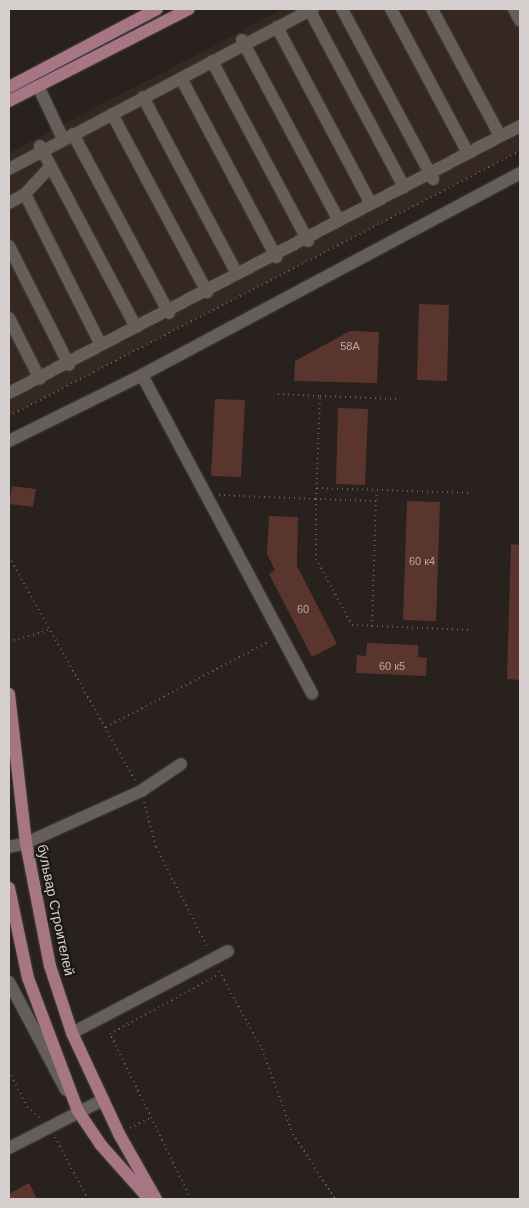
<!DOCTYPE html>
<meta charset="utf-8">
<style>
body{margin:0}
#map{position:relative;width:529px;height:1208px;overflow:hidden;background:#28211d;font-family:Arial,sans-serif}
div>[style]{position:absolute}
.built>*{inset:0;background:#342820}
.building>*{inset:0;background:#5a352e}
.path>*{height:2px;margin-top:-1px;transform-origin:0;background:repeating-linear-gradient(90deg,#67615d 0 1px,transparent 0 5px)}
.roads{filter:drop-shadow(0 0 1px #433e3a) drop-shadow(0 0 1px #433e3a)}
.minor>*{height:12px;margin:-6px;padding:0 6px;transform-origin:6px;border-radius:6px;background:#665e59}
.major>*{height:12px;margin:-6px;padding:0 6px;transform-origin:6px;border-radius:6px;background:#a67685}
span{translate:-50% -50%;white-space:nowrap;text-align:center;line-height:1.15;-webkit-text-stroke:4.5px #1e1814;paint-order:stroke}
.number-label{font-size:11px;color:#b6a9a5}
.number-label span{-webkit-text-stroke-width:0}
.street-label{font-size:14px;color:#d5d0cd}
.frame{position:absolute;inset:0;border:10px solid #d5d0cd;pointer-events:none}
</style>
<div id="map">
<div class="built">
<div style="clip-path:polygon(283px 9px,520px 9px,520px 151px,9px 416px,9px 153px)"></div>
</div>
<div class="building">
<div style="clip-path:polygon(419px 304px,449px 305px,447px 381px,417px 380px)"></div>
<div style="clip-path:polygon(350px 331px,379px 332px,377px 383px,294px 381px,295px 361px)"></div>
<div style="clip-path:polygon(215px 399px,245px 400px,241px 477px,211px 476px)"></div>
<div style="clip-path:polygon(338px 408px,368px 409px,365px 485px,336px 484px)"></div>
<div style="clip-path:polygon(12px 486px,36px 489px,33px 507px,9px 504px)"></div>
<div style="clip-path:polygon(407px 501px,440px 502px,436px 621px,403px 620px)"></div>
<div style="clip-path:polygon(269px 516px,298px 517px,297px 566px,337px 644px,312px 657px,269px 574px,275px 570px,267px 554px)"></div>
<div style="clip-path:polygon(511px 544px,520px 545px,520px 680px,507px 679px)"></div>
<div style="clip-path:polygon(367px 643px,418px 645px,418px 657px,427px 658px,426px 676px,356px 673px,357px 655px,366px 656px)"></div>
<div style="clip-path:polygon(29px 1183px,37px 1199px,9px 1199px,9px 1194px)"></div>
</div>
<div class="path">
<div style="left:278px;top:394px;width:42px;rotate:2.7deg"></div>
<div style="left:9px;top:416px;width:576px;rotate:-27.41deg"></div>
<div style="left:317px;top:488px;width:154px;rotate:1.9deg"></div>
<div style="left:219px;top:495px;width:97px;rotate:2.4deg"></div>
<div style="left:316px;top:499px;width:103px;rotate:-87.8deg"></div>
<div style="left:320px;top:396px;width:76px;rotate:2.3deg"></div>
<div style="left:376px;top:501px;width:10px;rotate:-84deg"></div>
<div style="left:9px;top:557px;width:258px;rotate:60.6deg"></div>
<div style="left:372px;top:626px;width:125px;rotate:-88.2deg"></div>
<div style="left:376px;top:501px;width:60px;rotate:-178.1deg"></div>
<div style="left:316px;top:499px;width:60px;rotate:90deg"></div>
<div style="left:316px;top:559px;width:75px;rotate:61.4deg"></div>
<div style="left:352px;top:625px;width:117px;rotate:2.4deg"></div>
<div style="left:9px;top:642px;width:42px;rotate:-16.7deg"></div>
<div style="left:106px;top:727px;width:185px;rotate:-27.7deg"></div>
<div style="left:144px;top:802px;width:47px;rotate:75.1deg"></div>
<div style="left:156px;top:847px;width:114px;rotate:62.8deg"></div>
<div style="left:219px;top:971px;width:89px;rotate:61.1deg"></div>
<div style="left:262px;top:1049px;width:90px;rotate:70deg"></div>
<div style="left:293px;top:1134px;width:77px;rotate:57.1deg"></div>
<div style="left:9px;top:1071px;width:40px;rotate:63.4deg"></div>
<div style="left:27px;top:1107px;width:17px;rotate:40deg"></div>
<div style="left:130px;top:1128px;width:22px;rotate:-27deg"></div>
<div style="left:55px;top:1137px;width:70px;rotate:62deg"></div>
<div style="left:191px;top:1199px;width:184px;rotate:-116.1deg"></div>
<div style="left:110px;top:1034px;width:124px;rotate:-28.8deg"></div>
</div>
<div class="roads">
<div class="minor">
<div style="left:309px;top:9px;width:202px;rotate:61.9deg"></div>
<div style="left:342px;top:9px;width:193px;rotate:61.8deg"></div>
<div style="left:391px;top:9px;width:163px;rotate:61.9deg"></div>
<div style="left:432px;top:9px;width:144px;rotate:61.8deg"></div>
<div style="left:514px;top:9px;width:13px;rotate:63deg"></div>
<div style="left:277px;top:27px;width:200px;rotate:62deg"></div>
<div style="left:242px;top:40px;width:205px;rotate:61.8deg"></div>
<div style="left:212px;top:61px;width:204px;rotate:61.9deg"></div>
<div style="left:181px;top:78px;width:203px;rotate:62deg"></div>
<div style="left:38px;top:86px;width:59px;rotate:64.7deg"></div>
<div style="left:143px;top:97px;width:200px;rotate:62deg"></div>
<div style="left:112px;top:114px;width:202px;rotate:61.9deg"></div>
<div style="left:73px;top:134px;width:203px;rotate:61.8deg"></div>
<div style="left:40px;top:146px;width:205px;rotate:62.1deg"></div>
<div style="left:9px;top:169px;width:344px;rotate:-27.8deg"></div>
<div style="left:25px;top:194px;width:169px;rotate:63.3deg"></div>
<div style="left:9px;top:203px;width:18px;rotate:-29deg"></div>
<div style="left:25px;top:194px;width:38px;rotate:-47deg"></div>
<div style="left:9px;top:246px;width:133px;rotate:63.2deg"></div>
<div style="left:9px;top:318px;width:68px;rotate:63.1deg"></div>
<div style="left:142px;top:375px;width:361px;rotate:61.9deg"></div>
<div style="left:9px;top:393px;width:577px;rotate:-27.59deg"></div>
<div style="left:9px;top:441px;width:148px;rotate:-26.4deg"></div>
<div style="left:142px;top:375px;width:429px;rotate:-28.1deg"></div>
<div style="left:9px;top:847px;width:17px;rotate:-13deg"></div>
<div style="left:26px;top:843px;width:126px;rotate:-24.3deg"></div>
<div style="left:141px;top:791px;width:48px;rotate:-34deg"></div>
<div style="left:9px;top:982px;width:122px;rotate:62.2deg"></div>
<div style="left:72px;top:1033px;width:176px;rotate:-27.7deg"></div>
<div style="left:9px;top:1148px;width:106px;rotate:-27.1deg"></div>
</div>
<div class="major">
<div style="left:9px;top:87px;width:167px;rotate:-27.8deg"></div>
<div style="left:9px;top:101px;width:202px;rotate:-27.1deg"></div>
<div style="left:9px;top:694px;width:150px;rotate:83.5deg"></div>
<div style="left:26px;top:843px;width:125px;rotate:79deg"></div>
<div style="left:50px;top:966px;width:71px;rotate:71.8deg"></div>
<div style="left:72px;top:1033px;width:111px;rotate:65deg"></div>
<div style="left:119px;top:1134px;width:75px;rotate:60.4deg"></div>
<div style="left:9px;top:888px;width:92px;rotate:78.1deg"></div>
<div style="left:28px;top:978px;width:142px;rotate:69.4deg"></div>
<div style="left:78px;top:1111px;width:40px;rotate:56deg"></div>
<div style="left:100px;top:1144px;width:74px;rotate:48.3deg"></div>
</div>
</div>
<div class="number-label">
<span style="left:350px;top:346px">58А</span>
<span style="left:422px;top:561px">60 к4</span>
<span style="left:303px;top:609px">60</span>
<span style="left:392px;top:666px">60 к5</span>
</div>
<div class="street-label">
<span style="left:56px;top:910px;rotate:78deg">бульвар Строителей</span>
</div>
<div class="frame"></div>
</div>
